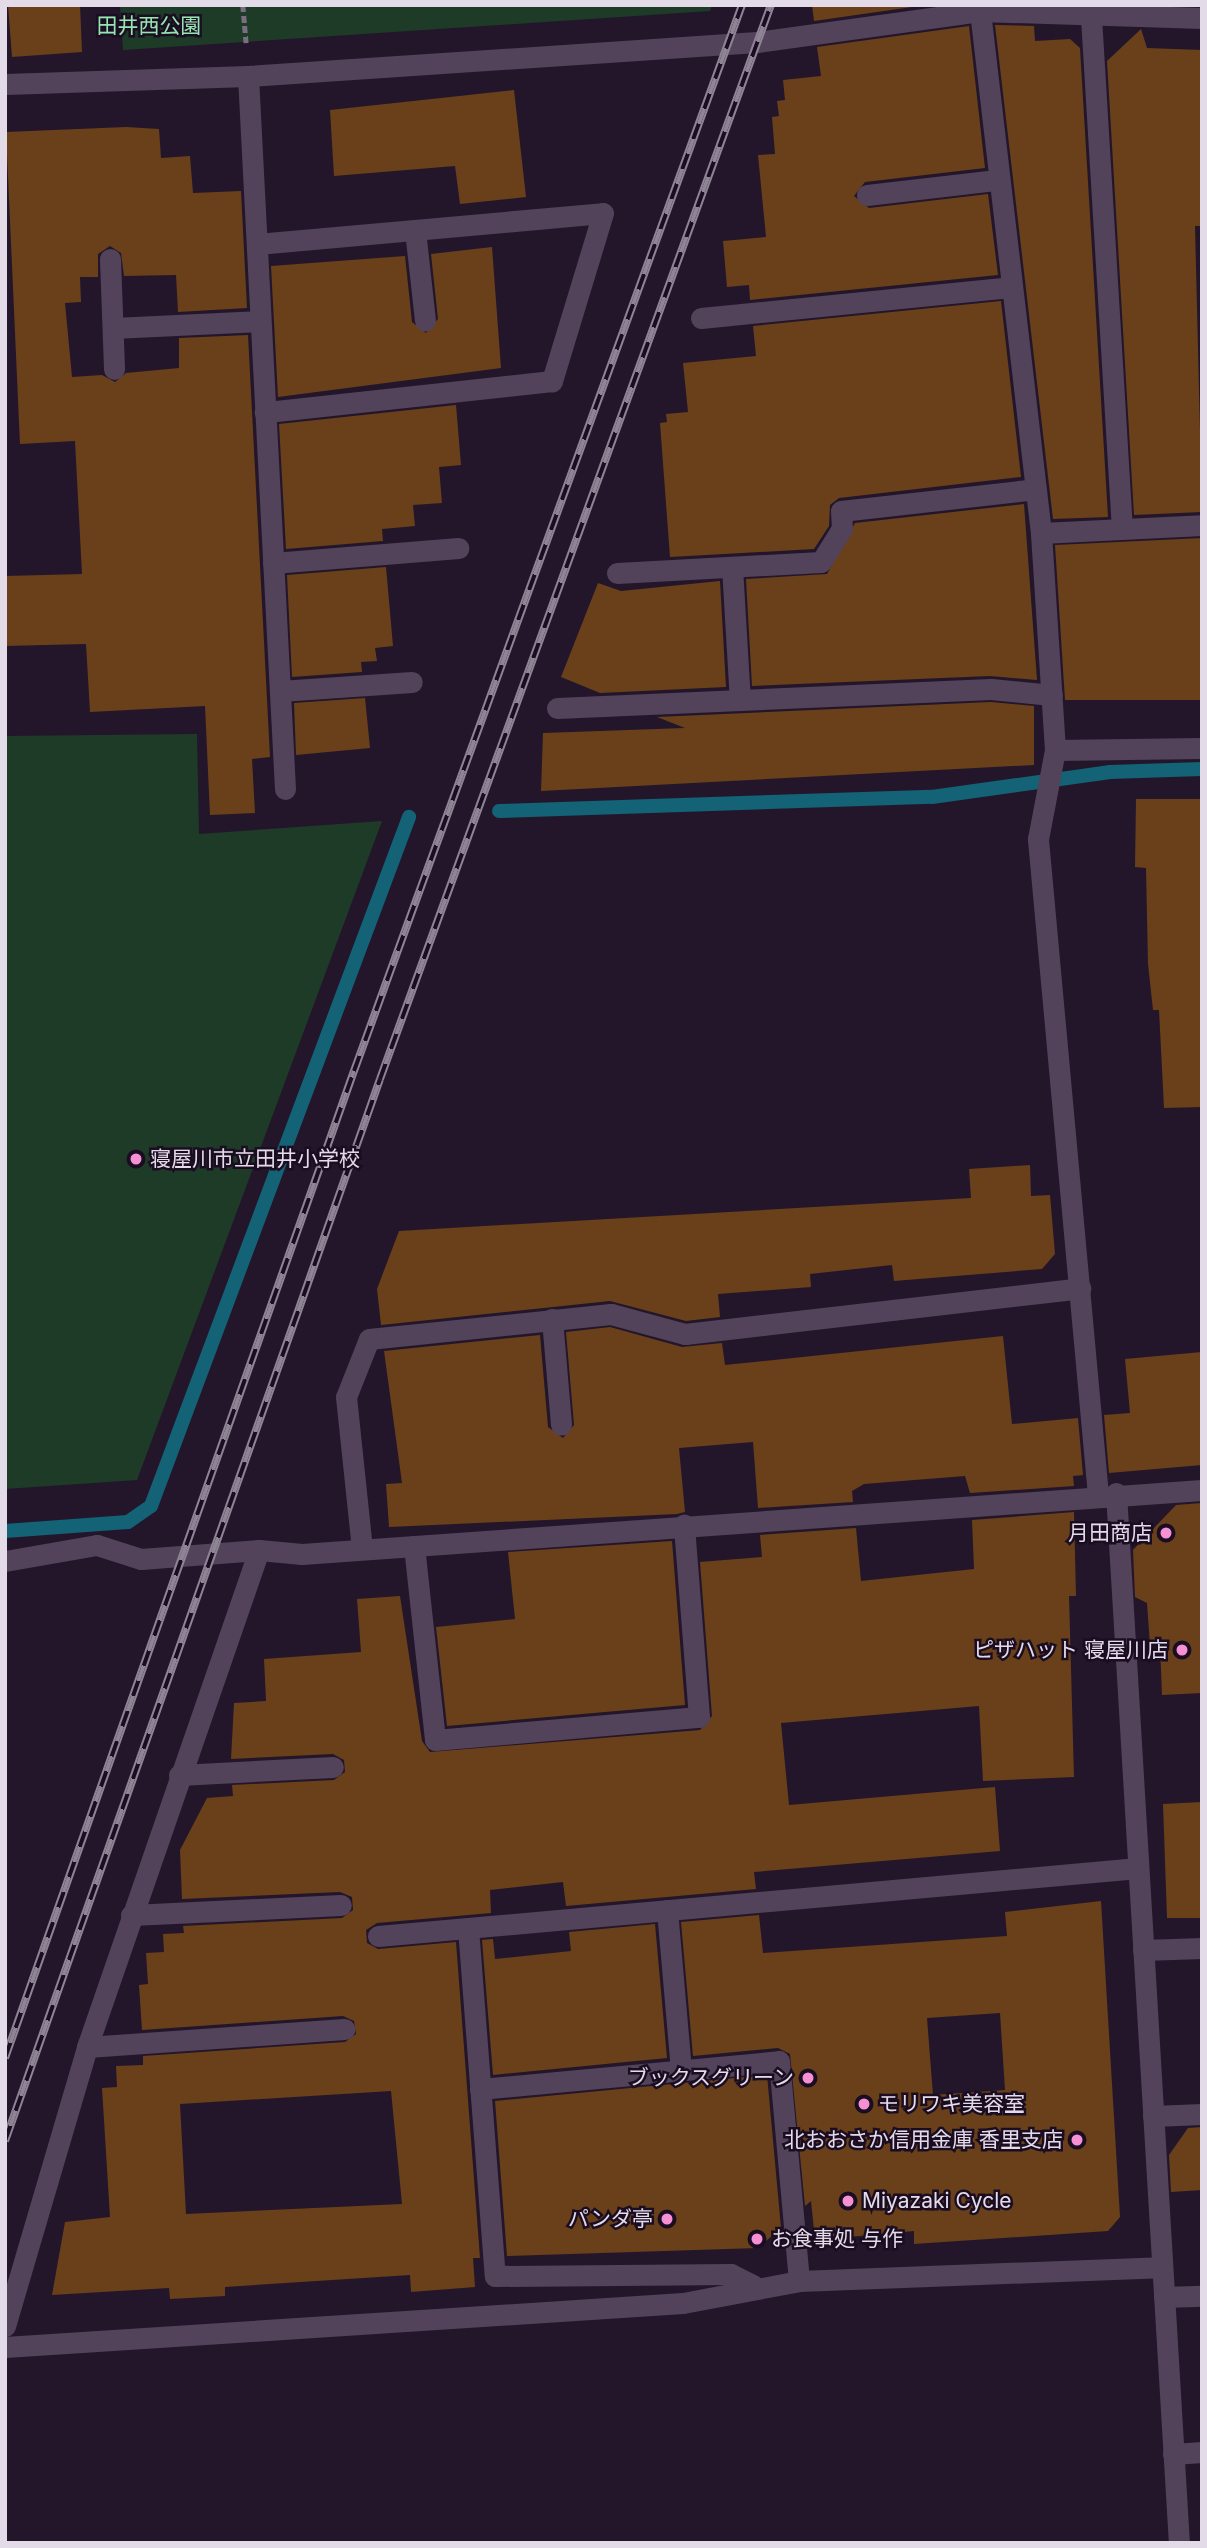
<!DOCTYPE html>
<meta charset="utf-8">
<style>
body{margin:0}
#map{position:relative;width:1207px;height:2548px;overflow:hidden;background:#23162b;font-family:Inter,"Noto Sans JP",sans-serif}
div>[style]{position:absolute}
.green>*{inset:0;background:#1e3b28}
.stream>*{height:14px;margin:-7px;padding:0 7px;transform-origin:7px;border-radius:7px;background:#136275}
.building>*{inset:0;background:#69401a}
.path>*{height:4.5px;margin-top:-2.25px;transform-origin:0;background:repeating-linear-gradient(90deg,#7a6f81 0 7px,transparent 0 10.5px)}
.lane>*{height:21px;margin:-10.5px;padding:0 10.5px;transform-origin:10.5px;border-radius:10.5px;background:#52435b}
.street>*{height:21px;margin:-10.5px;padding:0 10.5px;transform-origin:10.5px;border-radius:10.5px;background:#52435b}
.rail>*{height:8px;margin-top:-4px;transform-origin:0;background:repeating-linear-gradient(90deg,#1a0d21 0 16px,#8f8495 0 32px);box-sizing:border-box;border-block:2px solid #8f8495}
.dots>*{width:19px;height:19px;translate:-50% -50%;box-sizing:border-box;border:4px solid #1a0d21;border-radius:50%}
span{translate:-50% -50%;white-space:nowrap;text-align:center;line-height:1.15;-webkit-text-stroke:5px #1a0d21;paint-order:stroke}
.park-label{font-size:21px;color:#96e5b1}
.poi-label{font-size:21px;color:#e4dbe9}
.left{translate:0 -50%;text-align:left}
.right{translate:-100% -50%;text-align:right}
.frame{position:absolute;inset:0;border:7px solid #e4dbe9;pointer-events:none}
</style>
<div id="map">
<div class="green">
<div style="clip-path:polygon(120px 5px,712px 5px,710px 11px,123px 50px)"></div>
<div style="clip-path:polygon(197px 734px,199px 834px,382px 821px,137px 1480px,5px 1489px,5px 736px)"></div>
</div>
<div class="stream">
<div style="left:499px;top:811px;width:433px;rotate:-1.9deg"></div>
<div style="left:932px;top:797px;width:180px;rotate:-8deg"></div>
<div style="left:1110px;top:772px;width:92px;rotate:-1.9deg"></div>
<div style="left:5px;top:1531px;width:123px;rotate:-4.2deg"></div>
<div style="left:128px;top:1522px;width:28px;rotate:-35deg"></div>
<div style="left:151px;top:1506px;width:736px;rotate:-69.47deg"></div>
</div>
<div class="building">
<div style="clip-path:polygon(8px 5px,80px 5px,82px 52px,12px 57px)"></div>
<div style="clip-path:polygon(812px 5px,926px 5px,814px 21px)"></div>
<div style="clip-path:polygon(995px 25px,1034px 26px,1035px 41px,1070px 39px,1080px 48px,1108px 517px,1053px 519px)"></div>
<div style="clip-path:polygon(969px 26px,985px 168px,865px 182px,854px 196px,869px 208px,988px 194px,998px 275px,750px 300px,749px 285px,727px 287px,723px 241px,766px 237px,758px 155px,775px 154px,772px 117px,779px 116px,777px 101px,785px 100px,783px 80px,821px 76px,817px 47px)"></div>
<div style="clip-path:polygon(1141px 29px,1147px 48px,1202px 50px,1202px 226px,1195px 226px,1202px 512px,1134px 515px,1107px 61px)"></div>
<div style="clip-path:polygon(514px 90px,526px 197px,460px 204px,455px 166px,334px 176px,330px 110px)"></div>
<div style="clip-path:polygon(126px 127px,159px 129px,161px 158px,190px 156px,193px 193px,241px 191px,247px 308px,178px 312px,176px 275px,124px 276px,121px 253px,110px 246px,98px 254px,98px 277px,80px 277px,81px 302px,65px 303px,72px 377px,102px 375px,115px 382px,126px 373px,179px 368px,179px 338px,248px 335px,270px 757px,252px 759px,255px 813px,210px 815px,205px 706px,90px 712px,86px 644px,5px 646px,5px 576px,82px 574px,75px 441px,20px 444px,6px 132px)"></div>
<div style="clip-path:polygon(492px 247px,501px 368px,278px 397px,271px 266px,405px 256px,412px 322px,426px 333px,438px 319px,431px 254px)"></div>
<div style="clip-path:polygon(1001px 301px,1021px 477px,839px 498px,830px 505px,829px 526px,814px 549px,670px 557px,660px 423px,667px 422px,666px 414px,688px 412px,683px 363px,756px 356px,753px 326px)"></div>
<div style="clip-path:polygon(456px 405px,461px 465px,439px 467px,442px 503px,413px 505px,415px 526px,382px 529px,383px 541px,286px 549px,279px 424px)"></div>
<div style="clip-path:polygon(1024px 504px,1037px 680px,990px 676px,752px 686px,746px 579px,827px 574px,855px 523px)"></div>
<div style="clip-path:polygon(1202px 538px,1202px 700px,1065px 700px,1055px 545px)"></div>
<div style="clip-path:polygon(386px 567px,393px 646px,375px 648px,377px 661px,361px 662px,362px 672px,292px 677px,287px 575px)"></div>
<div style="clip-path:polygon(720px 581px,726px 687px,600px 693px,561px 677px,598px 583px,621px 591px)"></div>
<div style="clip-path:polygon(365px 698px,370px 748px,296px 755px,294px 703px)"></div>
<div style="clip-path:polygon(991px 702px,1034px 706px,1034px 765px,541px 791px,543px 733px,685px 728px,657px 717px)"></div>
<div style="clip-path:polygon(1136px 799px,1202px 799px,1202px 1107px,1164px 1108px,1159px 1010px,1153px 1010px,1148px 964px,1146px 868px,1135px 867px)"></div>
<div style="clip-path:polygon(1030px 1165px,1031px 1196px,1050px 1195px,1055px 1254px,1042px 1269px,894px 1281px,892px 1265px,810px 1274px,811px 1287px,718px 1294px,720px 1317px,686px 1321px,610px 1301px,381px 1325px,377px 1289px,399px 1231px,971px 1198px,969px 1169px)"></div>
<div style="clip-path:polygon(610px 1327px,682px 1347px,722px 1343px,725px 1365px,1003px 1336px,1012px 1424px,1078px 1418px,1083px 1475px,1073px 1476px,1074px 1486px,970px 1493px,965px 1476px,864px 1484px,852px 1491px,853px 1502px,758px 1508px,753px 1442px,679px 1448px,685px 1512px,677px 1514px,389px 1527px,386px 1484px,402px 1483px,384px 1351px,540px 1335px,548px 1427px,563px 1438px,574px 1425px,566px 1332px)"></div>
<div style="clip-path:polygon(1202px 1352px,1202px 1465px,1109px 1473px,1104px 1415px,1130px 1413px,1125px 1359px)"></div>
<div style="clip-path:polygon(1202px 1503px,1202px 1693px,1162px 1695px,1160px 1645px,1150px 1645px,1147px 1603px,1135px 1597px,1133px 1550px,1176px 1505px)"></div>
<div style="clip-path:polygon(evenodd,1074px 1512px,1076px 1596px,1069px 1596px,1074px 1777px,983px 1781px,979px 1706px,781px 1723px,789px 1805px,995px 1787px,1000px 1851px,754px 1872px,756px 1889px,566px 1906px,563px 1882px,490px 1890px,491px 1913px,377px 1923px,366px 1930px,367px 1943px,378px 1949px,456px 1942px,480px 2258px,473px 2258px,475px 2287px,411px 2292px,410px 2275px,225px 2287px,225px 2296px,170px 2299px,169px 2288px,52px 2295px,65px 2222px,110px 2217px,102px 2088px,117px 2087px,116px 2066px,143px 2065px,143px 2056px,345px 2042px,356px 2034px,354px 2021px,343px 2016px,142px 2030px,139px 1985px,148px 1984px,146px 1953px,164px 1952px,163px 1934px,184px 1933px,183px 1926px,342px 1918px,353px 1910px,352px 1897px,340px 1892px,182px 1899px,180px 1850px,207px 1798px,233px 1796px,232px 1785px,334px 1780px,345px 1772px,344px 1760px,333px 1754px,231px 1759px,234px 1703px,266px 1701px,264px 1659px,361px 1652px,357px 1599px,400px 1596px,422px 1741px,430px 1752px,700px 1730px,712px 1716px,700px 1562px,762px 1557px,760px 1535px,856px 1528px,861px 1581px,974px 1569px,972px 1520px,1074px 1512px,391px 2091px,402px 2204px,186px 2214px,180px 2104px,391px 2091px)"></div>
<div style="clip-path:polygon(672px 1541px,685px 1705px,447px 1726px,436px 1627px,515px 1619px,508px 1552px)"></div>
<div style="clip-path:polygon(1202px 1802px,1202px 1918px,1167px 1918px,1163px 1804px)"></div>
<div style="clip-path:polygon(evenodd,1101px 1901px,1120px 2217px,1108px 2231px,914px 2244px,914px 2231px,815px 2240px,811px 2201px,805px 2206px,790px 2054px,778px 2048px,693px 2056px,681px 1922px,759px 1915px,763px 1953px,1007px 1936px,1005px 1912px,1101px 1901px,1000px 2013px,1005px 2090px,933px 2095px,927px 2018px,1000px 2013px)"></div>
<div style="clip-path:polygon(655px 1924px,667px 2058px,493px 2075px,482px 1940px,493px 1939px,495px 1959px,571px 1951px,569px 1932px)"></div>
<div style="clip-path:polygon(767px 2075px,781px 2228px,758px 2248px,507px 2256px,495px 2101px)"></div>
<div style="clip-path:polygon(1202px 2127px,1202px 2190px,1171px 2192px,1169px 2155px,1188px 2128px)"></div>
</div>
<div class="path">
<div style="left:243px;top:5px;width:38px;rotate:85deg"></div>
</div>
<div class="lane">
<div style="left:1091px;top:17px;width:513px;rotate:86.54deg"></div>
<div style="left:415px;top:230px;width:91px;rotate:83.7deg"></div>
<div style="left:110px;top:259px;width:110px;rotate:87.9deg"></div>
<div style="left:701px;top:318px;width:311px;rotate:-5.7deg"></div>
<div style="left:113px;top:328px;width:147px;rotate:-2.7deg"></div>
<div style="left:273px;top:563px;width:186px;rotate:-4.6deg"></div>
<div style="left:732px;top:567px;width:133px;rotate:86.6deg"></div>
<div style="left:617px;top:573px;width:204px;rotate:-3.1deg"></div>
<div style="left:821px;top:562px;width:39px;rotate:-58deg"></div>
<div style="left:842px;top:529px;width:18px;rotate:-93deg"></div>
<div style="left:841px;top:511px;width:196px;rotate:-6.4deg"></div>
<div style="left:280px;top:691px;width:132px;rotate:-3.9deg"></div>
<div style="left:557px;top:708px;width:434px;rotate:-2.5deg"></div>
<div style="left:991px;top:689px;width:61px;rotate:5.6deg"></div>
<div style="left:552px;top:1319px;width:106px;rotate:85.1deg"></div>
<div style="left:179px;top:1775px;width:154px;rotate:-3deg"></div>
<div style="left:667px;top:1910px;width:161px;rotate:85deg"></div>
<div style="left:131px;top:1915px;width:210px;rotate:-2.7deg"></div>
<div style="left:87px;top:2047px;width:258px;rotate:-4deg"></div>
</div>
<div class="street">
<div style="left:248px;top:76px;width:714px;rotate:87.03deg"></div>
<div style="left:5px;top:84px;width:243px;rotate:-1.9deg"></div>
<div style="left:248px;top:76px;width:510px;rotate:-3.82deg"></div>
<div style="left:757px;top:42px;width:225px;rotate:-7.9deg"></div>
<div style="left:867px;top:195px;width:131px;rotate:-6.6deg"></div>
<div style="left:257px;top:244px;width:347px;rotate:-5.1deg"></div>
<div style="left:603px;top:213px;width:176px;rotate:106.9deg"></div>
<div style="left:552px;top:381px;width:289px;rotate:173.8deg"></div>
<div style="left:1041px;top:533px;width:161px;rotate:-2.8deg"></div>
<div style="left:1055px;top:750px;width:147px;rotate:-0.8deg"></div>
<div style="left:1116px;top:1493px;width:1052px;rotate:86.57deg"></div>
<div style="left:1098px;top:1495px;width:659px;rotate:-95.23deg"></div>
<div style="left:1038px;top:839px;width:91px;rotate:-79.2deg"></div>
<div style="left:1055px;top:750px;width:217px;rotate:-93.7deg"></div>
<div style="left:1041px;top:533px;width:526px;rotate:-96.67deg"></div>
<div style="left:980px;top:11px;width:222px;rotate:1.8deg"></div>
<div style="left:414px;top:1546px;width:195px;rotate:83.8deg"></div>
<div style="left:435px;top:1740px;width:265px;rotate:-5deg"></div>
<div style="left:699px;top:1717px;width:193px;rotate:-94.5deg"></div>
<div style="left:362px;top:1549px;width:153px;rotate:-96deg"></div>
<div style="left:346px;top:1397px;width:62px;rotate:-68.4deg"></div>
<div style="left:369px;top:1339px;width:243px;rotate:-5.9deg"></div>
<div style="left:611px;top:1314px;width:77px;rotate:15.1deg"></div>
<div style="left:685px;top:1334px;width:398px;rotate:-6.6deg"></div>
<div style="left:5px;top:1561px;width:93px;rotate:-9.9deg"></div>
<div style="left:97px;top:1545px;width:46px;rotate:17.7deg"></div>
<div style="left:141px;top:1559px;width:118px;rotate:-4.4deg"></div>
<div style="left:468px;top:1928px;width:349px;rotate:85.6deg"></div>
<div style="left:495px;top:2276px;width:236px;rotate:-0.5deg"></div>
<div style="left:731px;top:2274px;width:25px;rotate:27deg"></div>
<div style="left:378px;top:1936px;width:763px;rotate:-5.11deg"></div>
<div style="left:1143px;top:1950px;width:59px;rotate:-1.9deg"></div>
<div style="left:480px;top:2089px;width:300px;rotate:-5.3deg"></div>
<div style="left:779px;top:2061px;width:221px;rotate:84.8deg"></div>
<div style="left:1153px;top:2116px;width:49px;rotate:-2.3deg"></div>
<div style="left:1164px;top:2297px;width:38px;rotate:-2deg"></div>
<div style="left:5px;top:2326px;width:291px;rotate:-73.6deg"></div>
<div style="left:87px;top:2047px;width:526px;rotate:-70.91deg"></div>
<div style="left:259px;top:1550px;width:43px;rotate:5.3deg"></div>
<div style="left:302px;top:1554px;width:902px;rotate:-4.07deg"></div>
<div style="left:5px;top:2347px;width:679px;rotate:-3.71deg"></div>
<div style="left:683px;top:2303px;width:118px;rotate:-10.7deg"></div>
<div style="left:799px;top:2281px;width:361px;rotate:-2.2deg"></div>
<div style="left:1173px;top:2454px;width:29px;rotate:-4deg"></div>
</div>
<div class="rail">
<div style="left:5px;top:2058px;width:1047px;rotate:-70.53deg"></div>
<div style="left:354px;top:1071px;width:1134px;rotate:-70deg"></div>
<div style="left:5px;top:2141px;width:1126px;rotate:-70.55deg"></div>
<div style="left:380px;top:1079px;width:1143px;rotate:-70deg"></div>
</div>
<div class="dots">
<div style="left:136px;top:1159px;background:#f591d2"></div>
<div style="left:1166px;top:1533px;background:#f591d2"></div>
<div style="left:1182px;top:1650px;background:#f591d2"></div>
<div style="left:808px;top:2078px;background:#f591d2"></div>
<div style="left:864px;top:2104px;background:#f591d2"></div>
<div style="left:1077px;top:2140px;background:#f591d2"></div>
<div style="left:848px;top:2201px;background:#f591d2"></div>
<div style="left:667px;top:2219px;background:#f591d2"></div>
<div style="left:757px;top:2239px;background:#f591d2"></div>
</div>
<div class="park-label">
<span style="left:149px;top:26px">田井西公園</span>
</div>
<div class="poi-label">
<span class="left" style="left:150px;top:1159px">寝屋川市立田井小学校</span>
<span class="right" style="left:1152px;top:1533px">月田商店</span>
<span class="right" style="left:1168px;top:1650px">ピザハット 寝屋川店</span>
<span class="right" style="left:794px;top:2078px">ブックスグリーン</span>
<span class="left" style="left:878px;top:2104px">モリワキ美容室</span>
<span class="right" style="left:1063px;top:2140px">北おおさか信用金庫 香里支店</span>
<span class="left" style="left:862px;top:2201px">Miyazaki Cycle</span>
<span class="right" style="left:653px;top:2219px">パンダ亭</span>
<span class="left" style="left:771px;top:2239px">お食事処 与作</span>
</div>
<div class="frame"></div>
</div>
